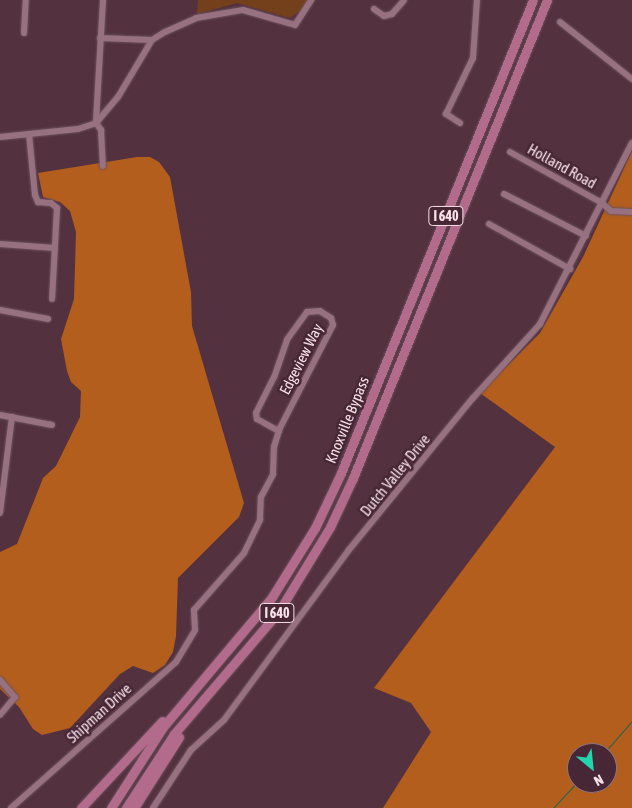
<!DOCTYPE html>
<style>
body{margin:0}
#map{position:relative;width:632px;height:808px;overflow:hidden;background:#53313f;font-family:"Asap Condensed",sans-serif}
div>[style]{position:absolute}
.green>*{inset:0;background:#74401c}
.forest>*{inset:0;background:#b35e1c}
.stream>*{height:1px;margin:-0.5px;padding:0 0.5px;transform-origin:0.5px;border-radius:0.5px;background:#176553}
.roads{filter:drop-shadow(0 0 1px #6d515d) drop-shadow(0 0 1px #6d515d)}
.minor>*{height:6px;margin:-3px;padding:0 3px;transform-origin:3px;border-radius:3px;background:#977180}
.highway>*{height:9px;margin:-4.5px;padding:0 4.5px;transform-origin:4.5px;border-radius:4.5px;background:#b26b8a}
span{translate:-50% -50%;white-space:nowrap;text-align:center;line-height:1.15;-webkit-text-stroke:5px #472735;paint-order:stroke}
.shield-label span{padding:1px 4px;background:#472735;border:1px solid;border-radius:4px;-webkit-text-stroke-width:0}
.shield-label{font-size:14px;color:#f8e2ea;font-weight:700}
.street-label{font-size:15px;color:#f8e2ea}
.north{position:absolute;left:567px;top:743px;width:50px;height:50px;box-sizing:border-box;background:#472735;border:1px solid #8e727d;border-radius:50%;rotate:152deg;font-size:14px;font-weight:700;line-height:20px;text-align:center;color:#f8e2ea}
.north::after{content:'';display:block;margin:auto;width:18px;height:22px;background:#23d5af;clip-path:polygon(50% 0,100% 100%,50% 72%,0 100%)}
</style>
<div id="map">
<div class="green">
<div style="clip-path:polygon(198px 0,316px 0,290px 18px,237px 3px,197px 14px)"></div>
</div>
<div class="forest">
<div style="clip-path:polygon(evenodd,632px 151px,632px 808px,383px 808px,431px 732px,411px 703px,374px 688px,555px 447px,480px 393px,540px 333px,583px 257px,632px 151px,577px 753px,607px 753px,607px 783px,577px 783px,577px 753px)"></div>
<div style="clip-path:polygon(137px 157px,150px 157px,159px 162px,170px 177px,191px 292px,192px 326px,244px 503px,239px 517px,178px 578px,176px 636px,173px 652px,165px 665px,153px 673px,133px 666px,120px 674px,70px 728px,42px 735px,33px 729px,19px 707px,0 689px,0 552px,17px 544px,43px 478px,56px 466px,80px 417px,81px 391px,71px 382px,67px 371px,61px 339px,74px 299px,76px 232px,70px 211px,60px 202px,43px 197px,38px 173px)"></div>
</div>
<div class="stream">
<div style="left:604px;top:753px;width:43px;rotate:-48.8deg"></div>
<div style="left:553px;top:808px;width:35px;rotate:-47deg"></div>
</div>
<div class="roads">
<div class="minor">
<div style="left:103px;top:0;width:123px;rotate:93.3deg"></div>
<div style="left:96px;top:123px;width:9px;rotate:54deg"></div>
<div style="left:101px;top:130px;width:36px;rotate:87deg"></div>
<div style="left:374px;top:9px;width:12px;rotate:35deg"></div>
<div style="left:384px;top:16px;width:8px;rotate:-14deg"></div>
<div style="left:392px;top:14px;width:18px;rotate:-49deg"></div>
<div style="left:560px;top:22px;width:92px;rotate:38.4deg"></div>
<div style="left:24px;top:33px;width:33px;rotate:-87deg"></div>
<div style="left:100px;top:38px;width:52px;rotate:2.2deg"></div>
<div style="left:460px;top:123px;width:17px;rotate:-147deg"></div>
<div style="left:446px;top:114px;width:62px;rotate:-64.3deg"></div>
<div style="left:473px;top:58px;width:58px;rotate:-86.1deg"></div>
<div style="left:29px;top:134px;width:61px;rotate:84.4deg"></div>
<div style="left:35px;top:195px;width:8px;rotate:67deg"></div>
<div style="left:38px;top:202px;width:13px;rotate:4deg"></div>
<div style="left:51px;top:203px;width:8px;rotate:40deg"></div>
<div style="left:57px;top:208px;width:91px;rotate:93.1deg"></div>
<div style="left:0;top:137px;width:78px;rotate:-5.9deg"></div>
<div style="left:78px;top:129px;width:19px;rotate:-18deg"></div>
<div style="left:96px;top:123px;width:34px;rotate:-50deg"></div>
<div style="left:118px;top:97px;width:66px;rotate:-59.2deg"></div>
<div style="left:152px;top:40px;width:15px;rotate:-32deg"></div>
<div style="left:165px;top:32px;width:34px;rotate:-24deg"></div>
<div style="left:196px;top:18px;width:48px;rotate:-9.7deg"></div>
<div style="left:243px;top:10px;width:54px;rotate:16.1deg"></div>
<div style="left:295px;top:25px;width:30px;rotate:-57deg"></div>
<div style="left:510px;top:152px;width:105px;rotate:29deg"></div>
<div style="left:602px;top:203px;width:12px;rotate:42deg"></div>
<div style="left:611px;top:211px;width:21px;rotate:3deg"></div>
<div style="left:504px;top:194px;width:92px;rotate:27.1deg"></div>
<div style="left:489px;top:224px;width:93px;rotate:29.1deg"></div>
<div style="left:0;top:244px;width:55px;rotate:4.2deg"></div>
<div style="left:0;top:310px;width:49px;rotate:10.6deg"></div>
<div style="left:0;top:415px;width:53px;rotate:10.9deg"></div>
<div style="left:0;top:513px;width:97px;rotate:-82.9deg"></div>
<div style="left:0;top:680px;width:23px;rotate:49deg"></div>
<div style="left:15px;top:697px;width:23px;rotate:130deg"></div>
<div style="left:11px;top:808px;width:220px;rotate:-41.5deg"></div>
<div style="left:176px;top:662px;width:37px;rotate:-59deg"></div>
<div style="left:195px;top:630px;width:20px;rotate:-93deg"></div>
<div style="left:194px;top:610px;width:76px;rotate:-48.7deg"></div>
<div style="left:244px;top:553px;width:37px;rotate:-64deg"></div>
<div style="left:260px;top:520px;width:23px;rotate:-88deg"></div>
<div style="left:261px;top:497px;width:26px;rotate:-62deg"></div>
<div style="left:273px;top:474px;width:27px;rotate:-88deg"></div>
<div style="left:274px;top:447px;width:17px;rotate:-73deg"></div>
<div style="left:279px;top:431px;width:3px;rotate:-72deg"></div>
<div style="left:280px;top:428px;width:116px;rotate:-62.8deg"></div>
<div style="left:333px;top:325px;width:7px;rotate:-106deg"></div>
<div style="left:331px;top:318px;width:13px;rotate:-148deg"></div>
<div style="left:320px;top:311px;width:13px;rotate:176deg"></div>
<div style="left:307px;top:312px;width:34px;rotate:126deg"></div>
<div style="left:287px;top:340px;width:39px;rotate:109deg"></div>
<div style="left:274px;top:377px;width:40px;rotate:116.6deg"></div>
<div style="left:256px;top:413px;width:6px;rotate:81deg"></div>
<div style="left:257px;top:419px;width:25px;rotate:29deg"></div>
<div style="left:153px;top:808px;width:69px;rotate:-56.8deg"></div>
<div style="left:191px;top:750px;width:45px;rotate:-42.3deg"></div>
<div style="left:224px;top:720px;width:210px;rotate:-53.7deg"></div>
<div style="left:348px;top:551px;width:198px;rotate:-50.8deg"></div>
<div style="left:473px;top:398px;width:100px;rotate:-47.8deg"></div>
<div style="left:540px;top:324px;width:203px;rotate:-63.1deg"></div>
</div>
<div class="highway">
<div style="left:81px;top:808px;width:119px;rotate:-47deg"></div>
<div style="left:111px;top:808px;width:96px;rotate:-57.3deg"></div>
<div style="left:163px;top:727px;width:170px;rotate:-50deg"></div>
<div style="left:272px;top:597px;width:81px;rotate:-58.1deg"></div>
<div style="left:315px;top:528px;width:61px;rotate:-64.7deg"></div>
<div style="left:341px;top:473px;width:510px;rotate:-67.91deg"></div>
<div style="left:126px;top:808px;width:88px;rotate:-57deg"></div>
<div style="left:174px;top:734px;width:162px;rotate:-49.5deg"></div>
<div style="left:279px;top:611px;width:98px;rotate:-58.7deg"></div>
<div style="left:330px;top:527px;width:54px;rotate:-64.9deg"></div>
<div style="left:353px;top:478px;width:516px;rotate:-67.91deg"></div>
<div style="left:134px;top:808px;width:84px;rotate:-57.6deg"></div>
</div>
</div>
<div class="shield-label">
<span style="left:446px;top:216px">I 640</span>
<span style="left:277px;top:613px">I 640</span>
</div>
<div class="street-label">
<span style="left:562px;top:166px;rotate:29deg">Holland Road</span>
<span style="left:301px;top:359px;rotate:-63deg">Edgeview Way</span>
<span style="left:347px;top:420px;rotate:-68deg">Knoxville Bypass</span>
<span style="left:395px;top:475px;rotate:-51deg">Dutch Valley Drive</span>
<span style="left:99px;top:713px;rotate:-42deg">Shipman Drive</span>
</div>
<div class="north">N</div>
</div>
